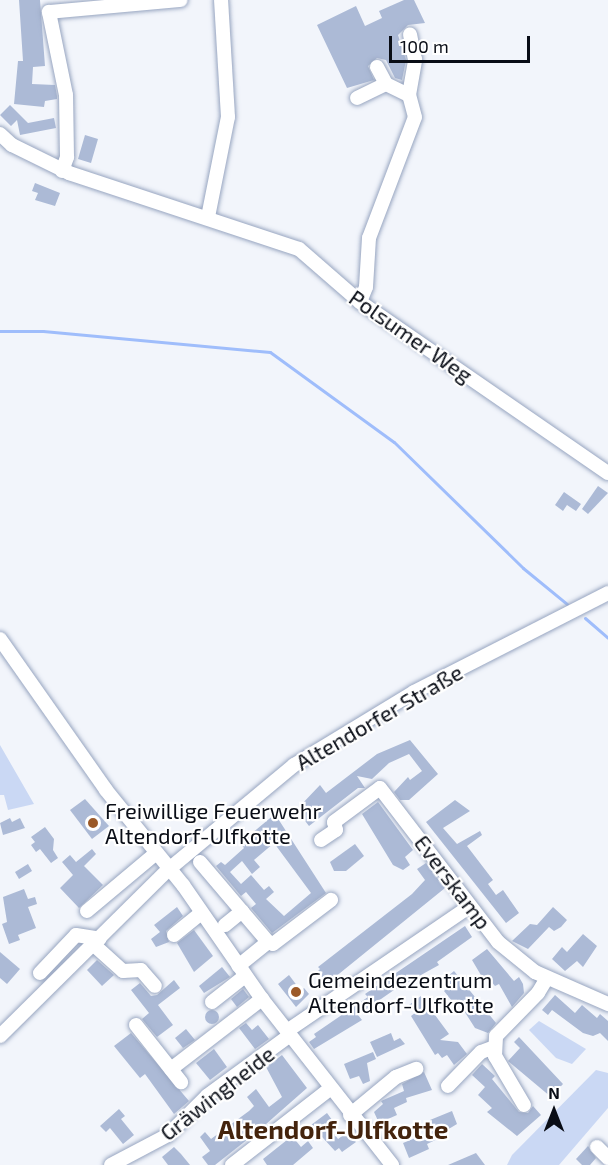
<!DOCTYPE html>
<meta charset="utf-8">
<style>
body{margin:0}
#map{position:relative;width:608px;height:1165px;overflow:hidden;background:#f2f5fb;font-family:"Exo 2",sans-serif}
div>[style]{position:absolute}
.green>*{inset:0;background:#cad8f4}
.stream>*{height:3px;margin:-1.5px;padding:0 1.5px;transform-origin:1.5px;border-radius:1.5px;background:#9fbdfb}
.building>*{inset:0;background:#acbad6}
.round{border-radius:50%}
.roads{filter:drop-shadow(0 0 2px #97a5c0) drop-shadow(0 0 2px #97a5c0)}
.minor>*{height:14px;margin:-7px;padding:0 7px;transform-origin:7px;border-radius:7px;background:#fff}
.dots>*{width:16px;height:16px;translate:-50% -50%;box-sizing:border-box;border:3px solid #fff;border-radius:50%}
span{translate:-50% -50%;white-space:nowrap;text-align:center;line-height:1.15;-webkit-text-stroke:4.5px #fff;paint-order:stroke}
.street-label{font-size:22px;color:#090d16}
.poi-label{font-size:22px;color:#090d16}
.left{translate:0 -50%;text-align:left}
.quarter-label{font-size:26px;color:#44240d;font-weight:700}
.north{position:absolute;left:524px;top:1081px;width:60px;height:60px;-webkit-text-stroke:4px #fff;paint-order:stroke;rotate:0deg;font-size:16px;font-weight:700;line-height:24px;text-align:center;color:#090d16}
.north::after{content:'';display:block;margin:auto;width:21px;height:27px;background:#090d16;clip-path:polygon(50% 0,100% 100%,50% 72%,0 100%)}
.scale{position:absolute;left:389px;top:36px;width:141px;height:27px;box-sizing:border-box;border:3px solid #090d16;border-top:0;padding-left:8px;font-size:18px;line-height:21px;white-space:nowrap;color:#090d16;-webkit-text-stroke:4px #fff;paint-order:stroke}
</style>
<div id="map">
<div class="green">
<div style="clip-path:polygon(0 745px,34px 804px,8px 810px,4px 795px,0 795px)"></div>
<div style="clip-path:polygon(539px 1021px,586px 1049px,572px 1064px,556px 1058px,529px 1030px)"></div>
<div style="clip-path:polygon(596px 1070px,608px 1073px,608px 1108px,559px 1165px,507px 1165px,512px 1155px)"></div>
</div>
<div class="stream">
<div style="left:0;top:331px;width:43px"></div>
<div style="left:43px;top:331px;width:228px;rotate:5.3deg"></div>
<div style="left:270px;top:352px;width:153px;rotate:36deg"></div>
<div style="left:394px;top:442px;width:180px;rotate:44.3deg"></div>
<div style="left:523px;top:568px;width:57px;rotate:39.3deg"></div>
<div style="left:585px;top:618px;width:30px;rotate:41deg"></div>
</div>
<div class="building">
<div style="clip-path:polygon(19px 0,40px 0,45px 66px,33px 67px,32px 84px,55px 85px,57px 96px,57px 99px,45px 101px,44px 107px,14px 104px,18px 61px,23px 61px)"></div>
<div style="clip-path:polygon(404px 0,414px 0,425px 23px,408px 25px,398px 35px,406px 60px,402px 80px,395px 78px,386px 60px,377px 58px,368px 66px,374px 80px,347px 88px,317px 25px,356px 6px,365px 26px,382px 18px,379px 11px)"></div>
<div style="clip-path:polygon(10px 105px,28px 123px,54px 118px,56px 128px,20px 135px,17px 120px,11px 126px,0 115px)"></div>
<div style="clip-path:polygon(85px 135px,98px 139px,91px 163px,78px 159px)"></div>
<div style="clip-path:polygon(35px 183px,60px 193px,55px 206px,35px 200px,38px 193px,32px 191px)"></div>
<div style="clip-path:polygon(598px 486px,608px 493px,588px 514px,582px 509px)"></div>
<div style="clip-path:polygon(564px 492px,581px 504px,576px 511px,567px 505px,563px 511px,555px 505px)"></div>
<div style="clip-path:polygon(410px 740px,438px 774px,409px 800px,400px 800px,394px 792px,408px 777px,410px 780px,422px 771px,409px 754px,389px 763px,372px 779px,357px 776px,365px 788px,358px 788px,309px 826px,299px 813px,303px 810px,300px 806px,320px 785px,326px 793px,377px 754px)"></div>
<div style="clip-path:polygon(85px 799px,109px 826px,92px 839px,70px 810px)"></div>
<div style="clip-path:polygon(455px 800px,470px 811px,443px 828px,457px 844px,480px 831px,482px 835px,467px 846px,493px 880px,488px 884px,496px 895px,503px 890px,519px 913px,506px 923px,426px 822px)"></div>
<div style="clip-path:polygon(378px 802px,413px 850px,405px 857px,410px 865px,403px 870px,393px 865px,362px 814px)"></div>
<div style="clip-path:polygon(evenodd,275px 814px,326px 893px,272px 933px,251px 908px,256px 904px,246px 892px,241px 896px,216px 866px,221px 862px,225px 865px,244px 848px,240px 843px,275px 814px,274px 843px,311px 893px,284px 916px,266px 899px,274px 892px,269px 886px,264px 890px,251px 875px,241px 884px,230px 872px,242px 861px,252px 874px,260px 867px,254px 860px,274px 843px)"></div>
<div style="clip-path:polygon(10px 818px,12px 822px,20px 818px,25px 828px,3px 835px,0 823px)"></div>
<div style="clip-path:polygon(45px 827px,54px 839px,53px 850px,58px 858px,51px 863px,40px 849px,36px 852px,31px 845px,35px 842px,31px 837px)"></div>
<div style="clip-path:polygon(355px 844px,364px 856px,346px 871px,334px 871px,330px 862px)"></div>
<div style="clip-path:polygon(92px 849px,96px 854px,84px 866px,103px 885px,79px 908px,60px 888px,73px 875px,62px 862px,70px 855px,76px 862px)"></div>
<div style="clip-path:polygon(426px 863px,445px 888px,324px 986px,315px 974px,320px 969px,318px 967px,412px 894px,425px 880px,417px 869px)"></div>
<div style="clip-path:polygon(28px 864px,32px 871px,19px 879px,15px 872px)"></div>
<div style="clip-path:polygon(24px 889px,28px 899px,35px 897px,37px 904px,28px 907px,36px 928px,18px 935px,20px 940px,9px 944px,2px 924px,7px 922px,3px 897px)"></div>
<div style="clip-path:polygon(177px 907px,183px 916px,166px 931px,169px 942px,156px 947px,151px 939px,160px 932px,154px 925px)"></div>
<div style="clip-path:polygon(553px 907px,567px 920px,561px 927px,554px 931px,549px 927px,528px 949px,512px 941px,530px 924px,537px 925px)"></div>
<div style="clip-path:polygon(465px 926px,472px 937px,437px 962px,439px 965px,394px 990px,358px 1015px,362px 1020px,314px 1049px,309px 1042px,316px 1037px,314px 1034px,368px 997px,365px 994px)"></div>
<div style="clip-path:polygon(194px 930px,213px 956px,194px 972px,177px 943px)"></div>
<div style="clip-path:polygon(583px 934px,597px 946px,583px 967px,577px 961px,565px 971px,552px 959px,562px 947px,567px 952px)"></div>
<div style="clip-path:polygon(487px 949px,514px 981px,519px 977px,523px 984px,524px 993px,512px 1007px,499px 984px,495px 986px,489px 979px,485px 982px,472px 960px)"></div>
<div style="clip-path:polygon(0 952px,20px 969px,7px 984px,0 978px)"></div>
<div style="clip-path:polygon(97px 960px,114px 975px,102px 986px,87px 970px)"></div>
<div style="clip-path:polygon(222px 967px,230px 977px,204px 993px,199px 986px)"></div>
<div style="clip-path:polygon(454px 971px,496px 1023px,488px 1033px,475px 1028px,459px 1003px,456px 1006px,444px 991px,451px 985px,446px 978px)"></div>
<div style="clip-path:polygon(289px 975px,301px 991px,304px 988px,309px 994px,296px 1007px,278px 984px)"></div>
<div style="clip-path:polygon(174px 980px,180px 988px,158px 1005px,173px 1025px,157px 1037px,142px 1019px,149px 1013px,131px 990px,140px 983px,151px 996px,157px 995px)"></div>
<div style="clip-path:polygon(243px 989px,249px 997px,237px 1007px,231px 999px)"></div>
<div style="clip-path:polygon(555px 995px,575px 1013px,582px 1005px,597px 1018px,600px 1014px,608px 1021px,608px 1041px,600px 1033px,593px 1036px,583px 1033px,552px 1010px,548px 1015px,542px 1010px)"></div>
<div style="clip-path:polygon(421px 996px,449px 1034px,440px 1040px,458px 1042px,467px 1054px,454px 1065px,447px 1055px,442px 1058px,438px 1053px,435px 1055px,411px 1016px,415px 1013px,409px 1005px)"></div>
<div class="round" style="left:205px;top:1010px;width:14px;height:14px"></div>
<div style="clip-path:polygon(246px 1023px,252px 1030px,258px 1025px,269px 1039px,255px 1049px,239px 1028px)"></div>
<div style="clip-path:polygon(186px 1029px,195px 1040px,183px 1048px,175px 1038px)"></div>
<div style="clip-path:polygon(131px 1033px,189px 1101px,174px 1114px,145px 1074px,140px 1078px,114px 1046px)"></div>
<div style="clip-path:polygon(391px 1033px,394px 1041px,400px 1038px,405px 1044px,377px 1057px,370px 1042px)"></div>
<div style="clip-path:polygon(519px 1037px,563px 1084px,551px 1097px,508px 1061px,520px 1048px,514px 1042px)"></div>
<div style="clip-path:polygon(214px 1049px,227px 1067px,210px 1080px,196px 1063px)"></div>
<div style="clip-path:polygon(373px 1052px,376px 1059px,367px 1063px,370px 1081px,363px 1084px,359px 1076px,350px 1079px,344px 1064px)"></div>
<div style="clip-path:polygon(282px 1055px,307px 1088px,257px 1132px,215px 1165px,208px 1165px,202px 1157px,210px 1151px,200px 1137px,205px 1132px,211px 1139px,249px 1111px,254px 1106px,247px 1097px,256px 1089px,269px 1107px,282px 1097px,266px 1067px)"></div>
<div style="clip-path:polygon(482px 1064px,495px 1076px,492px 1079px,519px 1112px,528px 1113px,533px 1106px,541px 1115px,517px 1136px,487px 1112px,492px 1108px,478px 1095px,485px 1087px,472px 1075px)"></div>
<div style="clip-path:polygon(424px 1072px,432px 1090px,406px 1098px,407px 1102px,394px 1108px,397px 1115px,379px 1123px,374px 1112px,383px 1104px,381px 1101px,404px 1091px,402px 1084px)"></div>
<div style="clip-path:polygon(119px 1109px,125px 1116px,121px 1119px,134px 1135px,123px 1144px,110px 1128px,106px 1132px,100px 1126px)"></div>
<div style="clip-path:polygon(452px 1111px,457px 1124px,447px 1130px,448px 1134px,427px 1144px,429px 1149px,409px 1158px,403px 1143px,435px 1130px,430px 1120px)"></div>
<div style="clip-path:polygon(327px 1113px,335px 1124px,330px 1128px,338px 1139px,348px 1132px,356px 1142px,342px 1152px,339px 1148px,335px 1151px,311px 1125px)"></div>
<div style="clip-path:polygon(292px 1136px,301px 1147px,308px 1141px,313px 1148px,293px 1165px,267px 1165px,263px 1159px)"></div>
<div style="clip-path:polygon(588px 1146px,596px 1158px,590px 1165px,582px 1165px,576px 1159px)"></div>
<div style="clip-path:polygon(174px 1147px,181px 1154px,190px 1165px,168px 1165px,162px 1157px)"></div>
<div style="clip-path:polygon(476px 1153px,485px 1165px,448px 1165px)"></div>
</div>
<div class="roads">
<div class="minor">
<div style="left:377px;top:67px;width:19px;rotate:62deg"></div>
<div style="left:386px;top:84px;width:25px;rotate:26deg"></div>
<div style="left:357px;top:98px;width:32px;rotate:-26deg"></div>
<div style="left:0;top:134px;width:16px;rotate:43deg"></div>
<div style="left:12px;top:145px;width:64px;rotate:26.2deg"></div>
<div style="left:69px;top:173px;width:242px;rotate:18.3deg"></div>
<div style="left:299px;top:249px;width:81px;rotate:41deg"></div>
<div style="left:360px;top:302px;width:301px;rotate:34.6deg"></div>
<div style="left:62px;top:171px;width:15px;rotate:-70deg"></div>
<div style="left:67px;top:157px;width:62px;rotate:-90.9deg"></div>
<div style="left:66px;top:95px;width:85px;rotate:-101.6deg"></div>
<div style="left:49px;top:12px;width:132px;rotate:-5.2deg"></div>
<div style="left:208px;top:217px;width:102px;rotate:-78.7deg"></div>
<div style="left:228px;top:117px;width:117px;rotate:-93.4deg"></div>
<div style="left:360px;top:302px;width:16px;rotate:-68deg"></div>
<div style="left:366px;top:287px;width:49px;rotate:-86.5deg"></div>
<div style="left:369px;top:238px;width:129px;rotate:-69.2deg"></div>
<div style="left:415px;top:117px;width:23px;rotate:-105deg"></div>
<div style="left:409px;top:95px;width:36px;rotate:-80deg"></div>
<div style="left:415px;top:60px;width:26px;rotate:-101deg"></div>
<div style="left:0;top:639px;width:184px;rotate:54.9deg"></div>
<div style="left:106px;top:790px;width:122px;rotate:51deg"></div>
<div style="left:183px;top:885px;width:139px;rotate:55.3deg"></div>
<div style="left:262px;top:999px;width:211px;rotate:51.9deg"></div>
<div style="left:321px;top:840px;width:18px;rotate:-34deg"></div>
<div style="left:336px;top:830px;width:8px;rotate:-104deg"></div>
<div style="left:334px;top:822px;width:57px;rotate:-36.5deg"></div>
<div style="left:380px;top:788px;width:194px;rotate:52.5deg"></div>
<div style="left:498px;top:942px;width:48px;rotate:39deg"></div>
<div style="left:535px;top:972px;width:80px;rotate:23.7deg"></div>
<div style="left:200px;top:862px;width:105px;rotate:49.6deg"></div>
<div style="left:268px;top:942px;width:38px;rotate:141deg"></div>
<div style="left:87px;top:911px;width:89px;rotate:-40deg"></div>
<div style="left:225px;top:925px;width:22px;rotate:-39deg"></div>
<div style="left:174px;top:935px;width:33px;rotate:-39deg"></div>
<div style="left:268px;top:942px;width:5px;rotate:22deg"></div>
<div style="left:273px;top:944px;width:73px;rotate:-37.2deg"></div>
<div style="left:94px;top:945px;width:39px;rotate:42deg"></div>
<div style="left:123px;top:971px;width:18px;rotate:-3deg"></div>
<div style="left:141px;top:970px;width:21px;rotate:49deg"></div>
<div style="left:40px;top:973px;width:52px;rotate:-46.5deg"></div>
<div style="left:76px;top:935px;width:24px;rotate:9deg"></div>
<div style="left:212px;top:1002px;width:42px;rotate:-38.2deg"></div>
<div style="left:136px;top:1025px;width:73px;rotate:51.7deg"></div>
<div style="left:287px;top:1031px;width:220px;rotate:-34.3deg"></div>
<div style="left:0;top:1036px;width:236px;rotate:-44.7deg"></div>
<div style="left:168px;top:870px;width:164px;rotate:-39.8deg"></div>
<div style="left:294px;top:765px;width:140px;rotate:-31.3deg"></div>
<div style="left:414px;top:692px;width:218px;rotate:-27deg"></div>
<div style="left:171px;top:1069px;width:115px;rotate:-37.6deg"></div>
<div style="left:448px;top:1086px;width:47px;rotate:-45.9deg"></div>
<div style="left:481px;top:1052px;width:15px;rotate:-20deg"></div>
<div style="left:524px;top:1105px;width:57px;rotate:-120.6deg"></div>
<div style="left:495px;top:1056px;width:20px;rotate:-87deg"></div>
<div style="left:496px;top:1036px;width:60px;rotate:-45.7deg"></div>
<div style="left:538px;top:993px;width:17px;rotate:-59deg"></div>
<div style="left:350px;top:1115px;width:60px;rotate:-39.6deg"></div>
<div style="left:396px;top:1077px;width:22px;rotate:-22deg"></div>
<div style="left:597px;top:1147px;width:16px;rotate:45deg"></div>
<div style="left:111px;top:1165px;width:64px;rotate:-27.8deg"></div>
<div style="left:168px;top:1135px;width:55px;rotate:-45deg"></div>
<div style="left:207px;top:1096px;width:103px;rotate:-36.3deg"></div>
<div style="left:232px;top:1165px;width:125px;rotate:-37.9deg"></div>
</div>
</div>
<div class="dots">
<div style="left:93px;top:823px;background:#9b5928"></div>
<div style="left:296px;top:992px;background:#9b5928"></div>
</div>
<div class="street-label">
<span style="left:411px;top:336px;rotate:35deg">Polsumer Weg</span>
<span style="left:379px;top:717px;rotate:-30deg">Altendorfer Straße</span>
<span style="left:453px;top:882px;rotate:53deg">Everskamp</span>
<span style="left:217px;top:1093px;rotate:-38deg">Gräwingheide</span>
</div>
<div class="poi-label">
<span class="left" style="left:105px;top:823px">Freiwillige Feuerwehr<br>Altendorf-Ulfkotte</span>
<span class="left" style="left:308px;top:992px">Gemeindezentrum<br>Altendorf-Ulfkotte</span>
</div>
<div class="quarter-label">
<span style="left:333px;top:1129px">Altendorf-Ulfkotte</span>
</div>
<div class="north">N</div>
<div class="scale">100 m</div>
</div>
